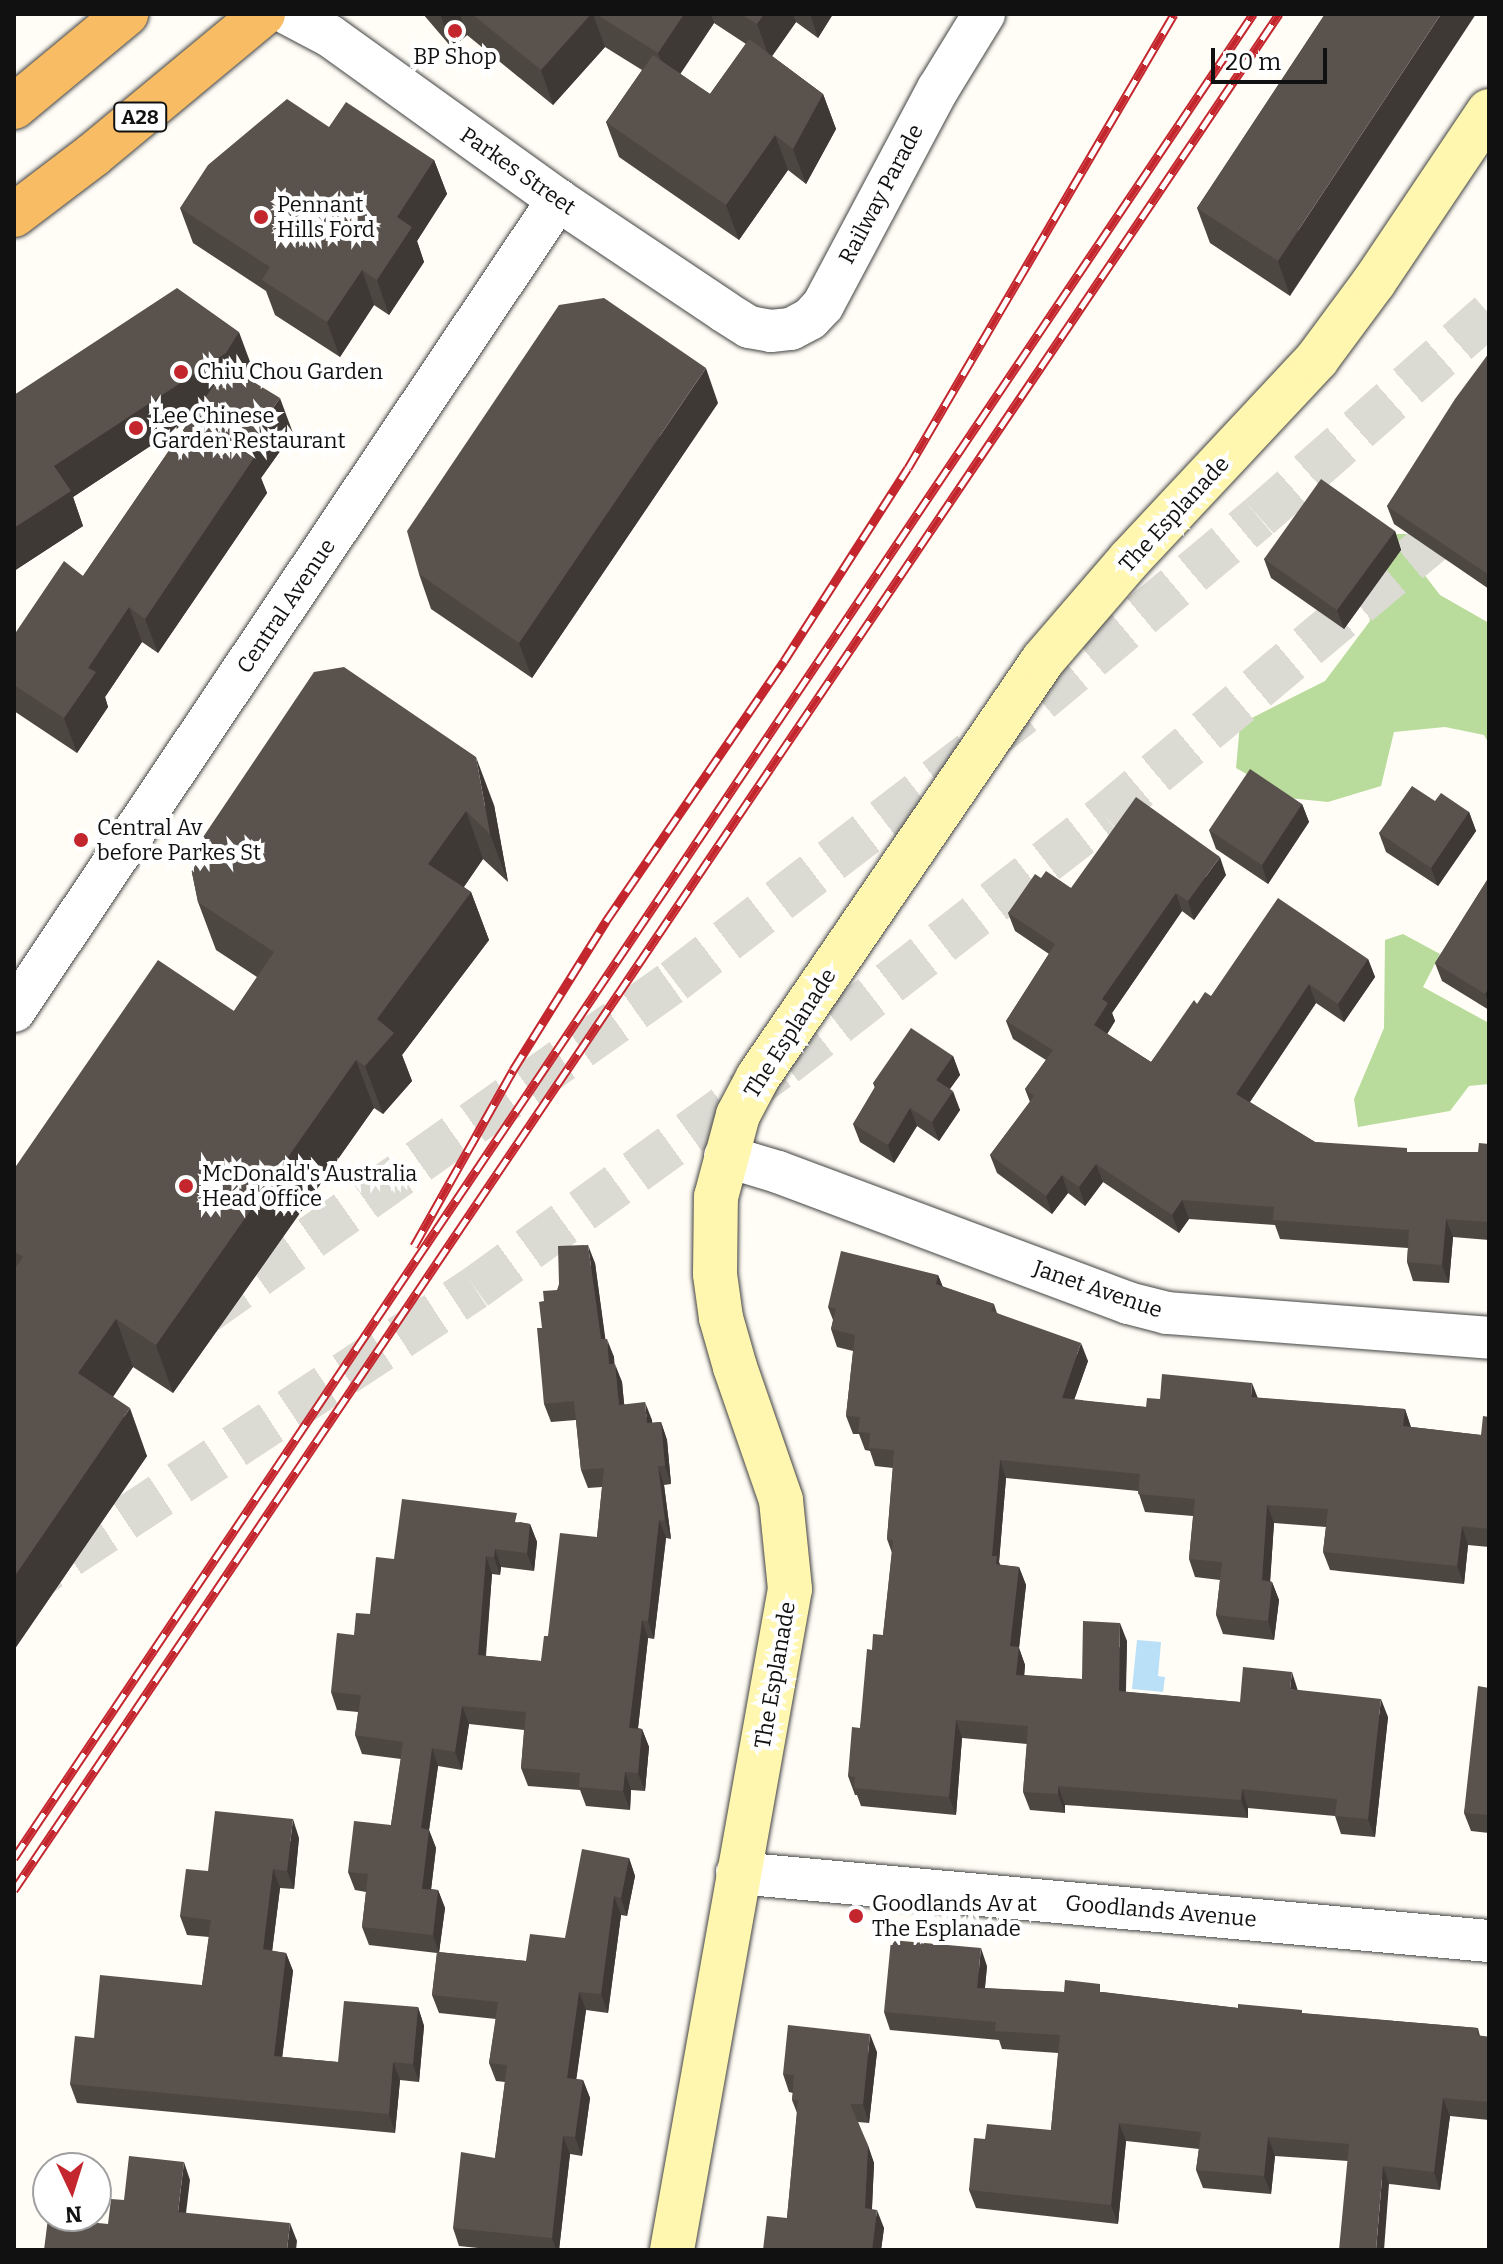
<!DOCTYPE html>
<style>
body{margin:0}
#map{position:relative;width:1503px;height:2264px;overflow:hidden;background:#fffdf5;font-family:Bitter,serif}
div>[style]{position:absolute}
.forest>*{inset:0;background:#b9dc9c}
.water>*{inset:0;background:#b9e0f7}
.motorway-tunnel>*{height:44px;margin-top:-22px;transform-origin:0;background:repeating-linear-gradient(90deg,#dbdad3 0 44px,transparent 0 66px)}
.roads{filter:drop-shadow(0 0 2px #444) drop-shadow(0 0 2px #444)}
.minor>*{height:42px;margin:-21px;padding:0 21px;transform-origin:21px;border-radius:21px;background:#fff}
.secondary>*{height:44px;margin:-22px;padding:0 22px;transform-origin:22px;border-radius:22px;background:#fff6b0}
.trunk>*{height:44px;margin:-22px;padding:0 22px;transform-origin:22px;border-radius:22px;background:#f7bc64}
.rail>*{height:9px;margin-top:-4.5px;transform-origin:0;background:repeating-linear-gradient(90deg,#fff 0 18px,#c4262e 0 36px);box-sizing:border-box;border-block:2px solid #c4262e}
.wall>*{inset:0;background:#4d4742}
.shaded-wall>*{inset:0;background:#3f3936}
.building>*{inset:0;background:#5a524d}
.dots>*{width:22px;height:22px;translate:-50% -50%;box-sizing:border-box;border:4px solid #fff;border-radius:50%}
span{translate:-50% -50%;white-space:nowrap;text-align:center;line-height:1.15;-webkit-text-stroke:8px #fff;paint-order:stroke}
.shield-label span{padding:2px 6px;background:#fff;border:2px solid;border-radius:6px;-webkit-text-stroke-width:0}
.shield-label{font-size:20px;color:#111;font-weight:700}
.poi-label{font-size:22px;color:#111}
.left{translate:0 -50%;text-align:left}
.street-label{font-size:22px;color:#111}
.frame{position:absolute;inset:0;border:16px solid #111;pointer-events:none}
.north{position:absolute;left:32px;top:2152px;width:80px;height:80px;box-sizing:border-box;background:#fff;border:2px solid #a0a0a0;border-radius:50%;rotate:176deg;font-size:22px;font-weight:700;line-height:32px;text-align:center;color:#111}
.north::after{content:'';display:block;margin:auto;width:28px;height:36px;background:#c4262e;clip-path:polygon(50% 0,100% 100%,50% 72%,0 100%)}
.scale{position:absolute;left:1211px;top:48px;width:116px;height:36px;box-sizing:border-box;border:4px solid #111;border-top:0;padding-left:10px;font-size:24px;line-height:28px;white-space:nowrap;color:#111;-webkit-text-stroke:6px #fff;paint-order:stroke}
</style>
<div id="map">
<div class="forest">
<div style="clip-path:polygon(1383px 534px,1410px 534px,1420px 569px,1440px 595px,1489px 623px,1489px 744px,1484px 735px,1445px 727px,1394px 732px,1381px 786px,1328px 802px,1289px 798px,1236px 768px,1240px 724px,1325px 681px,1370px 621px,1362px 585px)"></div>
<div style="clip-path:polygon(1403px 934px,1440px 954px,1423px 987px,1489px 1023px,1489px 1084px,1469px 1086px,1450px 1111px,1358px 1127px,1354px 1099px,1384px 1028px,1385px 940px)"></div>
</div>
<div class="water">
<div style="clip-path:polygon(1137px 1640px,1161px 1642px,1158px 1676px,1165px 1677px,1163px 1692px,1132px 1689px)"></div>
</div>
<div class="motorway-tunnel">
<div style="left:203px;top:1314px;width:577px;rotate:-35.26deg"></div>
<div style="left:674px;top:981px;width:461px;rotate:-37.5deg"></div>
<div style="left:1040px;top:700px;width:285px;rotate:-39.9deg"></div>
<div style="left:1259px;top:517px;width:307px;rotate:-41.4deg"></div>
<div style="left:14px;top:1592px;width:552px;rotate:-33.4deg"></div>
<div style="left:475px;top:1288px;width:382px;rotate:-35.9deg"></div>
<div style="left:785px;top:1064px;width:405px;rotate:-37.8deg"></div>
<div style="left:1105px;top:816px;width:501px;rotate:-39.98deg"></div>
</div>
<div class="roads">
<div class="minor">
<div style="left:288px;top:14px;width:47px;rotate:27.6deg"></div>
<div style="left:330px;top:36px;width:281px;rotate:35.7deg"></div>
<div style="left:558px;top:200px;width:201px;rotate:33.8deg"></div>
<div style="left:725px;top:312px;width:28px;rotate:32deg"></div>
<div style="left:749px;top:327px;width:22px;rotate:10deg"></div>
<div style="left:771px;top:331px;width:20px;rotate:-6deg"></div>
<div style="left:791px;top:329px;width:21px;rotate:-28deg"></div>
<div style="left:810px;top:319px;width:19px;rotate:-47deg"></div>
<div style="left:823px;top:305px;width:245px;rotate:-62deg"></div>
<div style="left:938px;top:89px;width:88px;rotate:-58.5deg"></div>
<div style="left:14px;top:1011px;width:977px;rotate:-56.15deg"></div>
<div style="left:725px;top:1156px;width:55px;rotate:16.8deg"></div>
<div style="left:778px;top:1172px;width:374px;rotate:20.5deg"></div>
<div style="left:1128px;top:1303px;width:40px;rotate:14.4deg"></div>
<div style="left:1167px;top:1313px;width:323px;rotate:4.4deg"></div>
<div style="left:737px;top:1873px;width:755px;rotate:5.17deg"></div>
</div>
<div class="secondary">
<div style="left:672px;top:2250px;width:671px;rotate:-79.88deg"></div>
<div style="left:790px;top:1589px;width:89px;rotate:-95.8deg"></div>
<div style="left:781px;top:1500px;width:141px;rotate:-109.1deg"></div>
<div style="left:735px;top:1367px;width:51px;rotate:-105.9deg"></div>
<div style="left:721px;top:1318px;width:44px;rotate:-97.8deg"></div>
<div style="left:715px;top:1274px;width:77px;rotate:-89.3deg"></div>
<div style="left:716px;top:1197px;width:85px;rotate:-75deg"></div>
<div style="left:738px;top:1115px;width:43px;rotate:-62.2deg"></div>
<div style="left:758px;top:1077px;width:505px;rotate:-55.65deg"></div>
<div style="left:1043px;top:660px;width:133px;rotate:-49.3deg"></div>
<div style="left:1130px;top:559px;width:274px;rotate:-46.9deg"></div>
<div style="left:1317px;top:359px;width:96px;rotate:-53.5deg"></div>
<div style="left:1374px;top:282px;width:206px;rotate:-56.1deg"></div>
</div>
<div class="trunk">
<div style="left:14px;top:107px;width:146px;rotate:-39.7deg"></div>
<div style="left:14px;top:215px;width:99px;rotate:-37.2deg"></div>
<div style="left:93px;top:155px;width:221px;rotate:-39.7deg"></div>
</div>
</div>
<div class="rail">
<div style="left:414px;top:1246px;width:202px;rotate:-60.6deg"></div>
<div style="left:513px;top:1070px;width:176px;rotate:-58deg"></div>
<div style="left:606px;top:921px;width:315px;rotate:-55.6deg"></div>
<div style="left:784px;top:661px;width:229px;rotate:-57.3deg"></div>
<div style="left:908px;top:468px;width:526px;rotate:-59.63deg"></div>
<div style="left:14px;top:1858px;width:2222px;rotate:-56.1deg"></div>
<div style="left:14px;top:1890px;width:2263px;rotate:-56.01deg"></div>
</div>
<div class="wall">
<div style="clip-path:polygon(evenodd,423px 14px,833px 14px,818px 38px,796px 22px,772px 56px,823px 94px,836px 129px,806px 184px,788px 170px,739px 240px,619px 157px,606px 122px,642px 70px,605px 47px,553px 105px,467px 35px,452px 48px,423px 14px,714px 23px,746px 44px,710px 94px,680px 74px,714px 23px)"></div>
<div style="clip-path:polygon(1325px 14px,1290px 296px,1210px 243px,1197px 208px)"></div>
<div style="clip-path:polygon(329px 127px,434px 160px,447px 194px,417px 241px,424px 262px,389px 315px,374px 305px,340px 357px,275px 315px,266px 291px,193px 243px,180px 208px)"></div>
<div style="clip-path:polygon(1489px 353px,1489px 589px,1394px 524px,1387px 506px)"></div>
<div style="clip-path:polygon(252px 367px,245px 377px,293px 433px,261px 478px,267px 493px,158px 653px,142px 642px,105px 697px,108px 707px,77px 753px,14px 711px,14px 635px,83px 576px,190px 420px,73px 497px,83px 526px,14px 571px,14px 395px)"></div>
<div style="clip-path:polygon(718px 403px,532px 678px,431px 609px,419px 574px)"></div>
<div style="clip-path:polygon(1395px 531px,1401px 550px,1344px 629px,1271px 578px,1264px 559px)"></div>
<div style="clip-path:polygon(1435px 801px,1469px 812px,1476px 831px,1438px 886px,1386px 852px,1379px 833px)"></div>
<div style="clip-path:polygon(1302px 804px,1309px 822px,1268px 884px,1216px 849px,1209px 830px)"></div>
<div style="clip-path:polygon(494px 805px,508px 882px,483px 859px,464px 887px,471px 892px,489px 940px,402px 1055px,412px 1081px,383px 1114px,374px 1108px,173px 1393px,133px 1367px,113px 1397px,147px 1456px,14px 1650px,14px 1169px,234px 1011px,257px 977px,216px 950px,198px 902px,189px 858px)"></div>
<div style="clip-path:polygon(1226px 875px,1194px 920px,1182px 911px,1112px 1013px,1115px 1021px,1107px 1034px,1151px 1062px,1197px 1004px,1211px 996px,1368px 959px,1375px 977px,1344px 1022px,1316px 1003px,1250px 1102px,1315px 1142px,1408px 1152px,1478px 1152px,1489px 1144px,1489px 1240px,1453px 1237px,1449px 1283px,1413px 1281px,1407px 1262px,1408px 1248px,1280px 1239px,1275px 1225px,1189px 1219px,1179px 1233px,1103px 1182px,1085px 1206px,1068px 1193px,1052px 1214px,997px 1173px,990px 1155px,1030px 1102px,1025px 1089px,1046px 1060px,1013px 1039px,1006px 1021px,1049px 954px,1015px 931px,1008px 913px,1041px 878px,1071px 888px)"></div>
<div style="clip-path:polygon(1489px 877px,1489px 1010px,1442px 981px,1435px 963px)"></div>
<div style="clip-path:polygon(953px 1056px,960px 1075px,950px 1089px,960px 1110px,939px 1141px,917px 1126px,894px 1163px,860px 1142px,853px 1124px,875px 1088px,873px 1083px)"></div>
<div style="clip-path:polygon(595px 1263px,605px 1339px,614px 1357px,614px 1364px,622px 1382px,624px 1404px,652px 1420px,652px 1423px,661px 1422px,667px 1440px,671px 1484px,664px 1485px,671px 1539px,666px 1538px,654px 1639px,648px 1638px,638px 1728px,642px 1729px,649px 1747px,645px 1791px,631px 1790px,630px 1810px,586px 1806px,580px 1790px,528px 1786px,521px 1768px,524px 1730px,469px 1724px,462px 1770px,438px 1766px,429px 1830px,436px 1848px,431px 1889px,438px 1890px,445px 1908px,439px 1952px,526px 1961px,565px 1938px,629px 1858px,635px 1876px,627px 1916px,621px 1915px,608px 2013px,586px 2010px,576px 2079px,583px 2080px,590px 2098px,582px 2156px,570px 2154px,559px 2250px,497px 2250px,459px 2246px,453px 2228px,495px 2158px,505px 2082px,496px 2081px,489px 2063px,496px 2019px,439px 2013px,432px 1995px,437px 1953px,369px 1945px,362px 1927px,366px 1892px,355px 1890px,348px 1872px,391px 1825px,401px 1759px,362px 1754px,355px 1735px,358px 1712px,337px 1710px,331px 1692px,354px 1635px,370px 1614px,394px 1559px,520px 1522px,530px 1524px,537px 1542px,534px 1571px,501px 1567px,500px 1575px,492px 1574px,486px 1656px,541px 1661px,548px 1636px,597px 1537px,602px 1487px,588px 1488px,581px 1470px,576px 1420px,551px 1422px,544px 1404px,542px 1328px,544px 1301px,557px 1290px)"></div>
<div style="clip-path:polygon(938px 1275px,943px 1287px,994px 1304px,997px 1313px,1088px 1361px,1074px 1400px,1146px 1407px,1160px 1399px,1258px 1398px,1405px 1409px,1411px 1427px,1481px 1435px,1489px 1417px,1489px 1547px,1468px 1545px,1464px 1584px,1330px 1570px,1323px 1552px,1326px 1527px,1274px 1523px,1270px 1581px,1272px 1582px,1279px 1600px,1274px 1640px,1223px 1634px,1216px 1615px,1220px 1580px,1195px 1577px,1189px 1559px,1193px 1516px,1145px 1512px,1138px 1491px,1006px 1478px,999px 1562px,1000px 1565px,1019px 1567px,1026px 1585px,1019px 1648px,1025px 1665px,1024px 1675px,1082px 1679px,1127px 1641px,1126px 1692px,1240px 1702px,1298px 1690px,1388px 1717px,1375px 1837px,1341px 1834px,1335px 1816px,1248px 1808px,1248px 1818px,1065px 1805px,1065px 1813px,1030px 1810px,1023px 1792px,1027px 1744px,962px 1738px,956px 1815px,861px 1806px,857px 1795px,855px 1795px,848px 1776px,860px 1728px,872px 1650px,883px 1635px,892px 1553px,887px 1539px,893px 1468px,875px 1466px,870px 1451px,865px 1450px,859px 1434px,853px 1434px,846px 1416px,853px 1351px,837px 1347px,831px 1329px,833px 1320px,828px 1307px)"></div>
<div style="clip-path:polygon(1489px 1688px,1489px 1833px,1471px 1831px,1464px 1813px)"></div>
<div style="clip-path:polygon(299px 1838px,294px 1889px,280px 1888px,272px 1951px,286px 1953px,293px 1971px,282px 2057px,338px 2062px,418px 2007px,424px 2026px,419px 2082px,400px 2080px,395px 2133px,77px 2103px,70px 2084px,94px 2038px,202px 1985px,209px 1937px,187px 1935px,180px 1916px,208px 1871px)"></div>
<div style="clip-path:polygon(987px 1966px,985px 1988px,1064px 1992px,1103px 1992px,1238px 2008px,1478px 2028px,1480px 2036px,1489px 2037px,1489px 2120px,1450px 2116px,1440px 2190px,1389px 2184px,1348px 2161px,1275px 2156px,1271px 2194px,1203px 2188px,1196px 2170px,1199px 2149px,1126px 2141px,1118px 2224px,976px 2208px,969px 2190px,985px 2139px,1051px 2130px,1058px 2053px,1002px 2049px,999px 2040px,890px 2030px,884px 2012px)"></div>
<div style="clip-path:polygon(877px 2052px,869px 2123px,858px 2122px,874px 2163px,872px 2209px,884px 2228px,881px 2250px,763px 2250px,787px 2218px,797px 2113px,792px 2100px,793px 2093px,789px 2092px,783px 2074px)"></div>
</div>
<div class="shaded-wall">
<div style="clip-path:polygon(440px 14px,460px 14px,467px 35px,452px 48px)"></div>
<div style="clip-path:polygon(591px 14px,593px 14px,605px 47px,553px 105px,541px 70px)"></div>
<div style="clip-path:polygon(684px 14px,711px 14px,714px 23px,671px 88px,658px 53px)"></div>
<div style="clip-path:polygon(764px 14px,793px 14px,796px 22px,770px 59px,757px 24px)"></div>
<div style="clip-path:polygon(810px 14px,833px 14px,818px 38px)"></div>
<div style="clip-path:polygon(1441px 14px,1476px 14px,1290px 296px,1278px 261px)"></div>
<div style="clip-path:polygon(823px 94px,836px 129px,806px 184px,793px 149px)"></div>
<div style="clip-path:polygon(775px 135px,788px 170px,739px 240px,726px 205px)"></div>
<div style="clip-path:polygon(434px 160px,447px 194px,417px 241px,424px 262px,389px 315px,377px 280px,397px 217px)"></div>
<div style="clip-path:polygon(362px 270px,374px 305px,340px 357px,327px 322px)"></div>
<div style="clip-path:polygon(239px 332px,252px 367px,238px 388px,73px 497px,83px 526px,14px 571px,14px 528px,54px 466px)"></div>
<div style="clip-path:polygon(706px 368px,718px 403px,532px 678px,519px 643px)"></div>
<div style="clip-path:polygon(280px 398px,293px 433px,261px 478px,267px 493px,158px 653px,145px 619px,243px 451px)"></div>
<div style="clip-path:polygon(1395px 531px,1401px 550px,1344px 629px,1337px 610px)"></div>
<div style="clip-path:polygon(129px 607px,142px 642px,105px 697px,108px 707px,77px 753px,64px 718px,88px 668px)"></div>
<div style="clip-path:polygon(476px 757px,494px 805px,508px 882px,490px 834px)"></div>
<div style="clip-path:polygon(1302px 804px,1309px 822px,1268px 884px,1262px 865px)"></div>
<div style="clip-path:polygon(466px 811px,483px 859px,446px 912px,428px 864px)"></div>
<div style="clip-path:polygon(1469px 812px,1476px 831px,1438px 886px,1431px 868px)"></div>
<div style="clip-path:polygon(1220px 857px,1226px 875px,1194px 920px,1188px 901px)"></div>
<div style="clip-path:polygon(471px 892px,489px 940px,402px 1055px,412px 1081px,383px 1114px,365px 1066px,377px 1019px)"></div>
<div style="clip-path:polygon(1176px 893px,1182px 911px,1112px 1013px,1115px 1021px,1101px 1044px,1094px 1025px,1102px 999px)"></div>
<div style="clip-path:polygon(1368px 959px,1375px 977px,1344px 1022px,1338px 1004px)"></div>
<div style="clip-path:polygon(1309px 984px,1316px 1003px,1243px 1112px,1236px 1094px)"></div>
<div style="clip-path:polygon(1489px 988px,1489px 1004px,1485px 994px)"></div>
<div style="clip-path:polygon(953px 1056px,960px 1075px,943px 1098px,936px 1080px)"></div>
<div style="clip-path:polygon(356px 1060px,374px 1108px,173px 1393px,156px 1345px)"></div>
<div style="clip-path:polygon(953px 1091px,960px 1110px,939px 1141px,932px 1122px)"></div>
<div style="clip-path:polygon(910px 1108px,917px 1126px,894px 1163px,888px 1145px)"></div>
<div style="clip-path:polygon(1096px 1164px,1103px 1182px,1085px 1206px,1079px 1187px)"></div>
<div style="clip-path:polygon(1062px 1175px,1068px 1193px,1052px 1214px,1046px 1196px)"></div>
<div style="clip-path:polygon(1182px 1200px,1189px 1219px,1179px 1233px,1172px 1215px)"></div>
<div style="clip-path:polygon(1446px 1219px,1453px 1237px,1449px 1283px,1442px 1265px)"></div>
<div style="clip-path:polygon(588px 1245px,595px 1263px,608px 1358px,601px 1339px)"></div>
<div style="clip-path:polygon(938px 1275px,945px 1293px,936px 1284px)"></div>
<div style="clip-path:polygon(116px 1319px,133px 1367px,96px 1421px,78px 1373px)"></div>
<div style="clip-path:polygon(607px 1339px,614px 1357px,616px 1382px,609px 1364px)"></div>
<div style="clip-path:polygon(1081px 1343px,1088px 1361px,1068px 1417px,1062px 1398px)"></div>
<div style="clip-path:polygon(615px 1364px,622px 1382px,626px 1423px,619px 1405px)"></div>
<div style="clip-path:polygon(1252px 1383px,1259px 1401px,1251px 1397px)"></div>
<div style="clip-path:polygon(645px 1402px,652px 1420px,654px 1441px,647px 1423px)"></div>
<div style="clip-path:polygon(130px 1408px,147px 1456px,14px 1650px,14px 1577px)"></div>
<div style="clip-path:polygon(1405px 1409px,1411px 1428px,1403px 1426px)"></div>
<div style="clip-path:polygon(661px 1422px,667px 1440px,671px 1484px,665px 1466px)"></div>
<div style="clip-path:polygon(1000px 1460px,1006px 1478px,999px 1562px,1004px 1575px,1002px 1583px,992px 1556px)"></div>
<div style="clip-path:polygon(658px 1466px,664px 1485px,671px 1539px,665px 1521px)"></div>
<div style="clip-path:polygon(1267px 1505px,1274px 1523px,1269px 1599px,1262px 1580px)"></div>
<div style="clip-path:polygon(659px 1520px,666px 1538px,654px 1639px,648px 1621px)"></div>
<div style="clip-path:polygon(530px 1524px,537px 1542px,534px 1571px,527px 1553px)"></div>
<div style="clip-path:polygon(1462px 1526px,1468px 1545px,1464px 1584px,1457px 1566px)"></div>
<div style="clip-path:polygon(495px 1549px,501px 1567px,500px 1575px,494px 1557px)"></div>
<div style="clip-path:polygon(486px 1556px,492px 1574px,484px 1673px,478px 1655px)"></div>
<div style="clip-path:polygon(1019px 1567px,1026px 1585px,1019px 1648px,1025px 1665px,1023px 1693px,1016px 1675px,1010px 1646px)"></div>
<div style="clip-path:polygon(1272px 1582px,1279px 1600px,1274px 1640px,1268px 1621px)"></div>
<div style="clip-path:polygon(642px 1620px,648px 1638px,636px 1746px,629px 1728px)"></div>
<div style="clip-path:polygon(1120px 1623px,1127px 1641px,1125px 1709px,1119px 1691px)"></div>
<div style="clip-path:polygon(1292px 1672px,1298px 1691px,1290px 1689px)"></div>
<div style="clip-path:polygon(1381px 1699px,1388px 1717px,1375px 1837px,1368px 1819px)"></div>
<div style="clip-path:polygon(462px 1706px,469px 1724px,462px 1770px,455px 1752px)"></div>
<div style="clip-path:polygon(956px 1720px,962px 1738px,956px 1815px,949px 1797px)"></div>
<div style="clip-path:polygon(642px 1729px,649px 1747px,645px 1791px,638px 1773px)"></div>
<div style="clip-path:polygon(432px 1748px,438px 1766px,429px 1830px,436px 1848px,429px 1907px,422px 1889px,421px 1828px)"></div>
<div style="clip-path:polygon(625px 1772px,631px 1790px,630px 1810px,623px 1791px)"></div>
<div style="clip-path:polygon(1058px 1786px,1065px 1805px,1065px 1813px,1058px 1794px)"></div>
<div style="clip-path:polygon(1242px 1789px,1248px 1808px,1248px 1818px,1241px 1800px)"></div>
<div style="clip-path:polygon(293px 1819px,299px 1838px,294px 1889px,287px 1871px)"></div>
<div style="clip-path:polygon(629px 1858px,635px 1876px,627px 1916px,621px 1898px)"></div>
<div style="clip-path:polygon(273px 1869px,280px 1888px,270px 1968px,263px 1949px)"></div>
<div style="clip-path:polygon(438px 1890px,445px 1908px,439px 1953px,433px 1935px)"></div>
<div style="clip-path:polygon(614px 1896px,621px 1915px,608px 2013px,601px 1994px)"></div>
<div style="clip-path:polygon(981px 1948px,987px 1966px,983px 2006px,977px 1988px)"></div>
<div style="clip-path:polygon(286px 1953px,293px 1971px,280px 2075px,274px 2056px)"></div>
<div style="clip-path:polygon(579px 1992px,586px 2010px,574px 2096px,567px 2078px)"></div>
<div style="clip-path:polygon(418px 2007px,424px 2026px,419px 2082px,413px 2064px)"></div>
<div style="clip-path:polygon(870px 2034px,877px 2052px,869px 2123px,863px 2104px)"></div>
<div style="clip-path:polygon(393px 2062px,400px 2080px,395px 2133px,389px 2114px)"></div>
<div style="clip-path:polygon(583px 2080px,590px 2098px,582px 2156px,575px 2137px)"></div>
<div style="clip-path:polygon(1443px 2098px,1450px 2116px,1440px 2190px,1434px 2172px)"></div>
<div style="clip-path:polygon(1119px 2123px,1126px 2141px,1118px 2224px,1111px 2205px)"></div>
<div style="clip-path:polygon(563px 2136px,570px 2154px,559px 2250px,556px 2250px,552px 2238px)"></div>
<div style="clip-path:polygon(1268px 2137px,1275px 2156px,1271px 2194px,1264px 2176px)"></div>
<div style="clip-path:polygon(868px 2145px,874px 2163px,871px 2227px,865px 2208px)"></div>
<div style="clip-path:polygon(184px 2162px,190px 2180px,184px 2230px,178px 2212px)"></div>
<div style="clip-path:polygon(1383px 2166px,1389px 2184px,1384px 2250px,1376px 2250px)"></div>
<div style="clip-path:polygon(877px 2210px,884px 2228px,881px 2250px,872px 2250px)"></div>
<div style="clip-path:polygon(290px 2223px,297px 2241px,296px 2250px,287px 2250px)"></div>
</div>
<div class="building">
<div style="clip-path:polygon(472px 14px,591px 14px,541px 70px)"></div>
<div style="clip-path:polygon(596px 14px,684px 14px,658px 53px)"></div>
<div style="clip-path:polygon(741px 14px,764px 14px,757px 24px)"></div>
<div style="clip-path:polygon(1325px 14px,1441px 14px,1278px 261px,1197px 208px)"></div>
<div style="clip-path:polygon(749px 39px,823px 94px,793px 149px,775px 135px,726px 205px,606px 122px,653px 55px,710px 94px)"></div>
<div style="clip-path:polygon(287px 99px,329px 127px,346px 102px,434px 160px,397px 217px,412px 227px,377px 280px,362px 270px,327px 322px,262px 280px,270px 267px,180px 208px,208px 165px)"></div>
<div style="clip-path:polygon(177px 288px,239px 332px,226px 353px,54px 466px,71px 491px,14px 528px,14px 395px)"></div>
<div style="clip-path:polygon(604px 298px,706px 368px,519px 643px,419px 574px,407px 531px,559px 305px)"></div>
<div style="clip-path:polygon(1489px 353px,1489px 575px,1387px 506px,1455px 399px)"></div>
<div style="clip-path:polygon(227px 366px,280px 398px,243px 451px,254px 458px,145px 619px,129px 607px,88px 668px,96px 672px,64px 718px,14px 685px,14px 635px,64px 561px,83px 576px)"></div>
<div style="clip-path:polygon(1321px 479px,1395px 531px,1337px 610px,1264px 559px)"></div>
<div style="clip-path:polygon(344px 667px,476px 757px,490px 834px,466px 811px,428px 864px,471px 892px,377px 1019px,394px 1033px,365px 1066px,356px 1060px,156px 1345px,116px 1319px,78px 1373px,130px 1408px,14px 1577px,14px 1270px,23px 1257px,14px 1251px,14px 1169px,158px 960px,234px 1011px,274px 952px,198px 902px,189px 858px,314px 672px)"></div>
<div style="clip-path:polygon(1250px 769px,1302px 804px,1262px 865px,1209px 830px)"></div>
<div style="clip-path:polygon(1412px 786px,1435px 801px,1441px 793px,1469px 812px,1431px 868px,1379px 833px)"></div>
<div style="clip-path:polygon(1136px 797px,1220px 857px,1188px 901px,1176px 893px,1102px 999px,1108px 1003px,1094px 1025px,1151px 1062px,1194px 1000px,1197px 1004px,1205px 992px,1211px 996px,1278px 898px,1368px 959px,1338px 1004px,1309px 984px,1236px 1094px,1315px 1142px,1407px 1148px,1407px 1152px,1478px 1152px,1479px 1143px,1489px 1144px,1489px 1222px,1446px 1219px,1442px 1265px,1407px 1262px,1409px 1230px,1273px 1220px,1274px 1207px,1182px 1200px,1172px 1215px,1096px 1164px,1079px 1187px,1062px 1175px,1046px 1196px,990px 1155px,1034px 1096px,1025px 1089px,1053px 1050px,1006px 1021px,1055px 944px,1008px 913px,1035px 874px,1041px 878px,1046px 871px,1071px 888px)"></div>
<div style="clip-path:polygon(1489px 877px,1489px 988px,1485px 994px,1435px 963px)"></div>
<div style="clip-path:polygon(911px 1028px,953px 1056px,936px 1080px,953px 1091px,932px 1122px,910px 1108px,888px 1145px,853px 1124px,876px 1085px,873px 1083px)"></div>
<div style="clip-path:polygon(588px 1245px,601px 1339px,607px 1339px,609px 1364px,615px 1364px,619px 1405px,645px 1402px,647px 1423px,661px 1422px,665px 1466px,658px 1466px,665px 1521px,659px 1520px,648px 1621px,642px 1620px,629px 1728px,642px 1729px,638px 1773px,625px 1772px,623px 1791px,579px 1787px,580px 1773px,521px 1768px,526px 1712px,462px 1706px,455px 1752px,432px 1748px,421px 1828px,429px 1830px,422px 1889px,438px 1890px,433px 1935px,362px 1927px,368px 1874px,348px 1872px,354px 1821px,391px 1825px,403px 1742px,355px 1735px,361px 1695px,331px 1692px,337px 1633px,354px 1635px,356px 1613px,370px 1614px,376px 1557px,394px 1559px,402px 1499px,517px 1513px,515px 1522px,530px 1524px,527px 1553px,495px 1549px,494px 1557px,486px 1556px,478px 1655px,541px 1661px,544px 1636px,548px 1636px,560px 1533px,597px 1537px,604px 1468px,581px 1470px,574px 1401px,544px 1404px,537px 1328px,542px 1328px,539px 1302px,544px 1301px,543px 1291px,557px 1290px,559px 1284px,558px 1246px)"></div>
<div style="clip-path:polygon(841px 1251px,938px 1275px,936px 1284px,994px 1304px,991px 1311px,1081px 1343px,1062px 1398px,1146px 1407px,1147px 1398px,1160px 1399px,1162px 1374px,1252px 1383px,1251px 1397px,1405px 1409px,1403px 1426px,1481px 1435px,1483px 1416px,1489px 1417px,1489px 1529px,1462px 1526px,1457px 1566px,1323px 1552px,1328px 1509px,1267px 1505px,1262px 1580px,1272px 1582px,1268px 1621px,1216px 1615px,1222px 1562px,1189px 1559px,1195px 1499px,1138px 1494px,1140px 1474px,1000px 1460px,992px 1556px,997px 1556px,996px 1564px,1019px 1567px,1010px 1646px,1019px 1647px,1016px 1675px,1082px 1679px,1083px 1621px,1120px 1623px,1119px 1691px,1240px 1702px,1243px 1667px,1292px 1672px,1290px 1689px,1381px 1699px,1368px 1819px,1335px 1816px,1337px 1799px,1242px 1789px,1241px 1800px,1058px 1786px,1058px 1794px,1023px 1792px,1028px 1726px,956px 1720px,949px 1797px,854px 1788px,855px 1777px,848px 1776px,852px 1727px,860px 1728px,867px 1649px,872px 1650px,873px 1634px,883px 1635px,893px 1540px,887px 1539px,894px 1450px,869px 1448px,870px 1433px,858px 1432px,860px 1417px,846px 1416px,855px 1335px,831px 1329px,836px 1309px,828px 1307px)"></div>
<div style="clip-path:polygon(1478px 1686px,1489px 1688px,1489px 1815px,1464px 1813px)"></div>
<div style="clip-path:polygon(215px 1811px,293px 1819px,287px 1871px,273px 1869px,263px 1949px,286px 1953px,274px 2056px,338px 2062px,344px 2001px,418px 2007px,413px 2064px,393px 2062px,389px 2114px,70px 2084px,75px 2036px,94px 2038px,100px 1975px,202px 1985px,211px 1920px,180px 1916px,186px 1869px,208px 1871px)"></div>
<div style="clip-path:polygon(582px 1849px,629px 1858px,621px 1898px,614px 1896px,601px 1994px,579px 1992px,567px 2078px,583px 2080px,575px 2137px,563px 2136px,552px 2238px,453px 2228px,461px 2152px,495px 2158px,507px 2065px,489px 2063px,498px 2002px,432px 1995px,437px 1952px,526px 1961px,530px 1934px,565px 1938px)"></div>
<div style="clip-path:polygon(891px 1940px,981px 1948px,977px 1988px,1064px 1992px,1065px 1980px,1100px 1984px,1100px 1992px,1238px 2008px,1238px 2004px,1302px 2010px,1302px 2013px,1478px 2028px,1477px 2035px,1489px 2037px,1489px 2102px,1443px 2098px,1434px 2172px,1383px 2166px,1376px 2250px,1339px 2250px,1349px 2144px,1268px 2137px,1264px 2176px,1196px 2170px,1201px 2132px,1119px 2123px,1111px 2205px,969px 2190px,974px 2138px,985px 2139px,987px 2124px,1051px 2130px,1060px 2035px,995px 2031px,996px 2022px,884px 2012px)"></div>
<div style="clip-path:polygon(788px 2025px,870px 2034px,863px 2104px,850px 2104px,868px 2145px,865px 2208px,877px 2210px,872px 2250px,763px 2250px,767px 2216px,787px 2218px,798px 2100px,792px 2100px,794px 2075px,783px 2074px)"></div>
<div style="clip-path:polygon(129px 2156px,184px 2162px,178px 2212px,290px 2223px,287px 2250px,44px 2250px,48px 2218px,108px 2224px,111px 2199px,124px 2200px)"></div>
</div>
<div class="dots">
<div style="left:455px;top:31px;background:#c4262e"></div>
<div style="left:261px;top:217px;background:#c4262e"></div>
<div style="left:181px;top:372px;background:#c4262e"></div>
<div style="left:136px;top:428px;background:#c4262e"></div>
<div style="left:81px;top:840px;background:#c4262e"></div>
<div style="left:186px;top:1186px;background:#c4262e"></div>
<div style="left:856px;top:1916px;background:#c4262e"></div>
</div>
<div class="shield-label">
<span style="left:140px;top:117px">A28</span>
</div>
<div class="poi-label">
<span style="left:455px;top:57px">BP Shop</span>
<span class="left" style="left:277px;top:217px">Pennant<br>Hills Ford</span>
<span class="left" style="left:197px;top:372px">Chiu Chou Garden</span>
<span class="left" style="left:152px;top:428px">Lee Chinese<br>Garden Restaurant</span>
<span class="left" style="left:97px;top:840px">Central Av<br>before Parkes St</span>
<span class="left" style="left:202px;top:1186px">McDonald's Australia<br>Head Office</span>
<span class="left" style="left:872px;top:1916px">Goodlands Av at<br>The Esplanade</span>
</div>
<div class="street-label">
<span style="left:518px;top:171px;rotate:35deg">Parkes Street</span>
<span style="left:881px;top:194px;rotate:-62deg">Railway Parade</span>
<span style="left:1174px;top:514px;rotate:-47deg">The Esplanade</span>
<span style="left:286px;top:606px;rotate:-56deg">Central Avenue</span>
<span style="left:790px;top:1033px;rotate:-57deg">The Esplanade</span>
<span style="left:1098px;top:1289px;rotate:19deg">Janet Avenue</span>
<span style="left:775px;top:1675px;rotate:-80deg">The Esplanade</span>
<span style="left:1161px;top:1911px;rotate:5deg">Goodlands Avenue</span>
</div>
<div class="frame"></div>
<div class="north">N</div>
<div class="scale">20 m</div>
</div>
